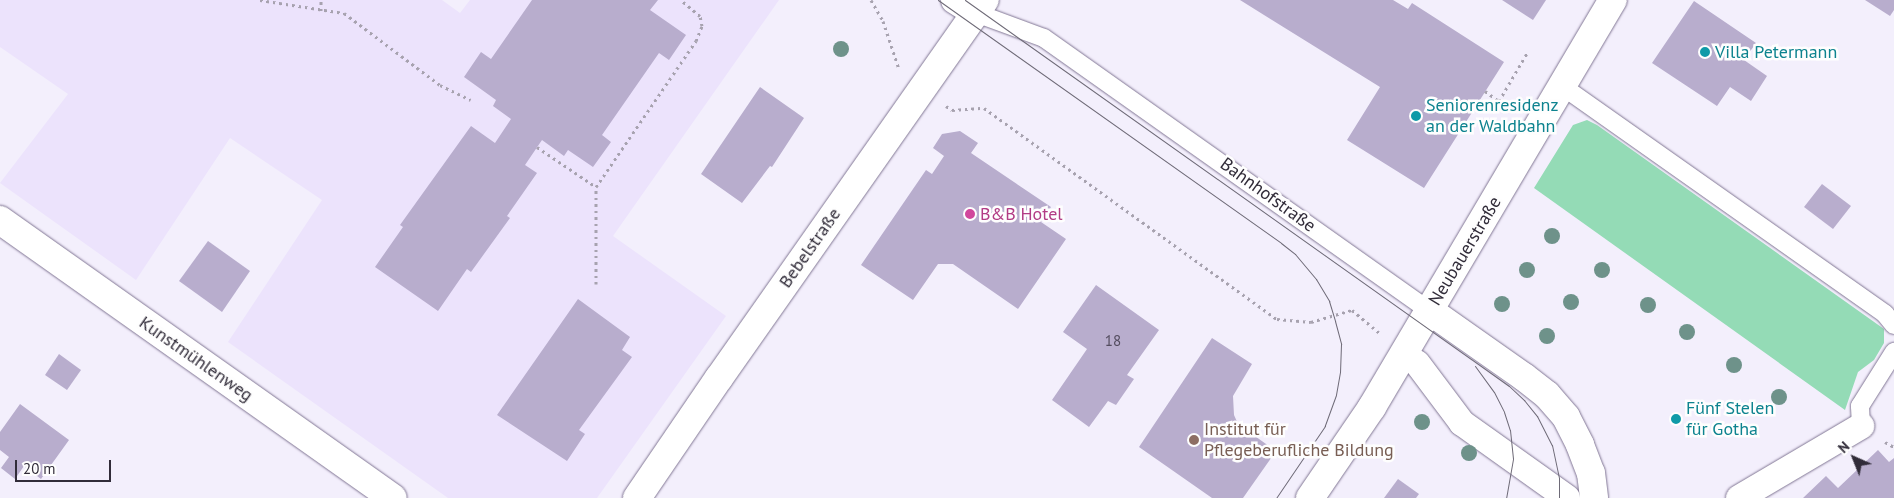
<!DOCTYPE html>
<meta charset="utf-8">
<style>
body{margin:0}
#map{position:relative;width:1894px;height:498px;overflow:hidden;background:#f3effc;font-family:"PT Sans",sans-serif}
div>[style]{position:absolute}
.built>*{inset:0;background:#ece3fc}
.green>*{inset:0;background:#94dbb6}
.building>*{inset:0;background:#b8adcd}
.path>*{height:3px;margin-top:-1.5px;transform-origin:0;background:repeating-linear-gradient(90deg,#a7a2af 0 2.5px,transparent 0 6.5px)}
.roads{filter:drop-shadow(0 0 1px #817694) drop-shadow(0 0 1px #817694)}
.service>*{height:18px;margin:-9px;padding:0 9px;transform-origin:9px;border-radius:9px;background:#fff}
.pedestrian>*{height:26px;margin:-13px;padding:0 13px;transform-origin:13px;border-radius:13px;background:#fff}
.minor>*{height:28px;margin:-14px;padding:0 14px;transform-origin:14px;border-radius:14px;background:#fff}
.tertiary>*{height:28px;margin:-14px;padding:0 14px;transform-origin:14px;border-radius:14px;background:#fff}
.tram>*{height:1px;margin:-0.5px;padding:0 0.5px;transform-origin:0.5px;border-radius:0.5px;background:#6e6a77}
.trees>*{width:16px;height:16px;margin:-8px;border-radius:50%;background:#6e928a}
.dots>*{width:14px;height:14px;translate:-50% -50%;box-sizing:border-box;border:2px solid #fefefe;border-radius:50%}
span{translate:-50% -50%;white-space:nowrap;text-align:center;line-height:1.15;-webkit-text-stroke:5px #fefefe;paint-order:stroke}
.number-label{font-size:15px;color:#534c5e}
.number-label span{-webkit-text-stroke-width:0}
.culture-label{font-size:18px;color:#0d838f}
.left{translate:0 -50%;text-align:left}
.street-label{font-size:18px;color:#312c39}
.hotel-label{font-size:18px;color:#b23c85}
.education-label{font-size:18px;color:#785e54}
.north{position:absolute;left:1829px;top:433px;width:50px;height:50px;-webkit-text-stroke:4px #fefefe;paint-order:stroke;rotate:316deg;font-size:14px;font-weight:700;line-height:20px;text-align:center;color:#312c39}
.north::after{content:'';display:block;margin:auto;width:18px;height:22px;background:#312c39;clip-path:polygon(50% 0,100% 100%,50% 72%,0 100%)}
.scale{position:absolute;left:15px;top:460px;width:96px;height:22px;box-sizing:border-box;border:2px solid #312c39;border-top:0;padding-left:6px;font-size:15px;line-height:18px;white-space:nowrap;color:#312c39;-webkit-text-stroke:4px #fefefe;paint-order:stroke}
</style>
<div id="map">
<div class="built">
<div style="clip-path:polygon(0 0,442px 0,460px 13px,470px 0,779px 0,613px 236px,726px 316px,597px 498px,448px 498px,228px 342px,322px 200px,230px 138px,136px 280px,0 183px,68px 94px,0 47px)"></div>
</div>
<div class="green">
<div style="clip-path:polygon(1587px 120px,1597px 125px,1884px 329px,1884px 343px,1874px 360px,1858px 372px,1845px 410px,1534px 188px,1573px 125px)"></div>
</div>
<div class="building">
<div style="clip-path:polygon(532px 0,658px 0,650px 10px,686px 35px,669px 60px,659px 53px,602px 135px,611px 142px,593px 167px,568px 150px,564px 156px,542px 140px,525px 165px,537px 173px,507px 216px,510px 218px,471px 272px,467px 269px,438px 311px,375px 267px,403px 227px,400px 225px,471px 126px,495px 143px,511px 119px,493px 106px,496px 100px,464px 77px,481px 52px,491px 59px)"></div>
<div style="clip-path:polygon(1240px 0,1393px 0,1408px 9px,1412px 3px,1504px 62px,1424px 188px,1347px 140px,1380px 87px)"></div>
<div style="clip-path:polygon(1502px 0,1546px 0,1533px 20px)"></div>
<div style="clip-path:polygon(1865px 0,1894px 0,1894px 10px,1890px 16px)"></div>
<div style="clip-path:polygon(1694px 1px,1756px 43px,1744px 60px,1767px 76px,1751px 101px,1730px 87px,1717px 106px,1652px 63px)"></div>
<div style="clip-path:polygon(760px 87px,804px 118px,772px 167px,770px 166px,742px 203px,701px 174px)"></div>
<div style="clip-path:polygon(960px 131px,978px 143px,971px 153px,1051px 207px,1041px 222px,1066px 239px,1018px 309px,953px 264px,938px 264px,913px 300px,861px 265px,926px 170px,932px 174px,944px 156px,933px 148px,942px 134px)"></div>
<div style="clip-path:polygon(1822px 184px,1851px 206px,1833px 229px,1804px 207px)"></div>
<div style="clip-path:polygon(208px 241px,250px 271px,222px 312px,179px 281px)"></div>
<div style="clip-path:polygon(1096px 285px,1159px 330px,1127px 375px,1134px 379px,1116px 405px,1108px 401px,1089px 427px,1052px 400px,1087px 349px,1063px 332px)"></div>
<div style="clip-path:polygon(578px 299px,630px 337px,622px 350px,632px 357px,579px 430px,585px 434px,567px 461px,497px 415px)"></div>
<div style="clip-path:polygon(1212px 338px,1252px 364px,1233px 396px,1234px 415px,1238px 424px,1276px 451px,1243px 498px,1212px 498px,1139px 447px)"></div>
<div style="clip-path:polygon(59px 354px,81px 370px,67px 390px,45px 375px)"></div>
<div style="clip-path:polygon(20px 404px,69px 440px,41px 479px,24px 466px,15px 479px,1px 468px,9px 457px,0 450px,0 432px)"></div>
<div style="clip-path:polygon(1878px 450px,1889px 462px,1894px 458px,1894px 498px,1803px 498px,1826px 476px,1838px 488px)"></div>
<div style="clip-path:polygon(1398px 479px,1419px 494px,1416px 498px,1384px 498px)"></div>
</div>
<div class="path">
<div style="left:260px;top:0;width:85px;rotate:8.8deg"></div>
<div style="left:344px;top:13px;width:120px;rotate:36.9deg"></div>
<div style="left:440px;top:85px;width:34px;rotate:26deg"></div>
<div style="left:871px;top:0;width:24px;rotate:60deg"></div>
<div style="left:883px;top:21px;width:51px;rotate:71.6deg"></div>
<div style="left:321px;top:11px;width:11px;rotate:-90deg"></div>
<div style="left:1485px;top:91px;width:17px;rotate:36deg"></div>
<div style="left:1499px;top:101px;width:56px;rotate:-59.7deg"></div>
<div style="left:946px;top:106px;width:7px;rotate:34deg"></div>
<div style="left:952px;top:110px;width:32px;rotate:-4deg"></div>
<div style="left:984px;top:108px;width:361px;rotate:35.8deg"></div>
<div style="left:1277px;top:319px;width:34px;rotate:5deg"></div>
<div style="left:1311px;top:322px;width:43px;rotate:-16.3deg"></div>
<div style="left:1352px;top:310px;width:38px;rotate:40deg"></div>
<div style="left:537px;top:147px;width:71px;rotate:34.1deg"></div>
<div style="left:596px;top:284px;width:97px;rotate:-90deg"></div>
<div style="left:596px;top:187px;width:177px;rotate:-55.6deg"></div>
<div style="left:696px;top:41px;width:16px;rotate:-68deg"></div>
<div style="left:702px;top:26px;width:10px;rotate:-101deg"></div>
<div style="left:700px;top:16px;width:25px;rotate:-140deg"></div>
<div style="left:1885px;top:442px;width:10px;rotate:29deg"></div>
</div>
<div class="roads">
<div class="service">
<div style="left:976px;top:13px;width:72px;rotate:20.2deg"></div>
<div style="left:1044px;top:38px;width:473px;rotate:35.3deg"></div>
<div style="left:1562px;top:86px;width:395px;rotate:35.2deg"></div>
<div style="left:1885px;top:314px;width:14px;rotate:51deg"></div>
<div style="left:1861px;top:426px;width:20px;rotate:-93deg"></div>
<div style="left:1860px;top:406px;width:64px;rotate:-57.8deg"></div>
</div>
<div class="pedestrian">
<div style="left:1417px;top:363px;width:75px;rotate:53.1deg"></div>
<div style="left:1462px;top:423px;width:129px;rotate:35.5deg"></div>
<div style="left:1739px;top:498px;width:142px;rotate:-30.5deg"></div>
</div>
<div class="minor">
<div style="left:955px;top:0;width:25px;rotate:32deg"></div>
<div style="left:0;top:220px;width:481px;rotate:35.3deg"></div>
<div style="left:1430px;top:311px;width:115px;rotate:35.1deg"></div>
<div style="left:1524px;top:377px;width:29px;rotate:38deg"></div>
<div style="left:1547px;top:395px;width:29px;rotate:49deg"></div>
<div style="left:1566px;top:417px;width:31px;rotate:63deg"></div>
<div style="left:1580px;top:445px;width:30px;rotate:69deg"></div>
<div style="left:1591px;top:473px;width:25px;rotate:83deg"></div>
<div style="left:1310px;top:498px;width:110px;rotate:-55.7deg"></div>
<div style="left:1372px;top:407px;width:473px;rotate:-59.4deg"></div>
</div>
<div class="tertiary">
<div style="left:637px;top:498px;width:145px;rotate:-55.7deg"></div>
<div style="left:719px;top:378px;width:462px;rotate:-54.9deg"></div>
</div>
</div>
<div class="tram">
<div style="left:938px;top:0;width:420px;rotate:35.3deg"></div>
<div style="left:1281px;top:243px;width:18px;rotate:38deg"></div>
<div style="left:1295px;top:254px;width:33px;rotate:50deg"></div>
<div style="left:1316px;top:279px;width:26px;rotate:59deg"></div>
<div style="left:1329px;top:301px;width:21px;rotate:73deg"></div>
<div style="left:1335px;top:321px;width:24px;rotate:75deg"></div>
<div style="left:1341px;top:344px;width:28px;rotate:92deg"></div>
<div style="left:1340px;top:372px;width:23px;rotate:100deg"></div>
<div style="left:1336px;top:395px;width:33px;rotate:110deg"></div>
<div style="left:1325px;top:426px;width:87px;rotate:124.2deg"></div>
<div style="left:965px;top:0;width:667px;rotate:35.36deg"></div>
<div style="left:1509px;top:386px;width:21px;rotate:43deg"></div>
<div style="left:1524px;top:400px;width:21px;rotate:51deg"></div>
<div style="left:1537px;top:416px;width:33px;rotate:63deg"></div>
<div style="left:1552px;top:445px;width:34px;rotate:78deg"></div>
<div style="left:1559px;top:478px;width:20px;rotate:90deg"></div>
<div style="left:1475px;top:366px;width:32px;rotate:54deg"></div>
<div style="left:1494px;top:392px;width:22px;rotate:63deg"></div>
<div style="left:1504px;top:412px;width:19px;rotate:72deg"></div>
<div style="left:1510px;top:430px;width:29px;rotate:84deg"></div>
<div style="left:1513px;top:459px;width:40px;rotate:100deg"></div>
</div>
<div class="trees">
<div style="left:841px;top:49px"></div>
<div style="left:1552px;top:236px"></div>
<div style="left:1527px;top:270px"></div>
<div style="left:1602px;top:270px"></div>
<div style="left:1571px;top:302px"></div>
<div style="left:1502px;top:304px"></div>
<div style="left:1648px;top:305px"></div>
<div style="left:1687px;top:332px"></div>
<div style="left:1547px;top:336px"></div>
<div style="left:1734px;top:365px"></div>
<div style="left:1779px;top:397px"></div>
<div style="left:1422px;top:422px"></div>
<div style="left:1469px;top:453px"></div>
</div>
<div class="dots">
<div style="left:1705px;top:52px;background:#0f9aa8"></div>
<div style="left:1416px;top:116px;background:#0f9aa8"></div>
<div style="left:970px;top:214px;background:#d1479c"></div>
<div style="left:1676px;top:419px;background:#0f9aa8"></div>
<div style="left:1194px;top:440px;background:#8d6e63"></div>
</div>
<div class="number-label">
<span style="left:1113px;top:341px">18</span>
</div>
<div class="culture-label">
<span class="left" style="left:1715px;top:52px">Villa Petermann</span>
<span class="left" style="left:1426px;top:116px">Seniorenresidenz<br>an der Waldbahn</span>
<span class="left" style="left:1686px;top:419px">Fünf Stelen<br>für Gotha</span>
</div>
<div class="street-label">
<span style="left:1268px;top:195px;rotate:36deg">Bahnhofstraße</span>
<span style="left:810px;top:248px;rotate:-55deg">Bebelstraße</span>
<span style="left:1465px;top:251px;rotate:-59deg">Neubauerstraße</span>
<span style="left:196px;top:359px;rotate:35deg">Kunstmühlenweg</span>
</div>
<div class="hotel-label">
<span class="left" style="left:980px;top:214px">B&amp;B Hotel</span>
</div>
<div class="education-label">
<span class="left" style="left:1204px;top:440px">Institut für<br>Pflegeberufliche Bildung</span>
</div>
<div class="north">N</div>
<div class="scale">20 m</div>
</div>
